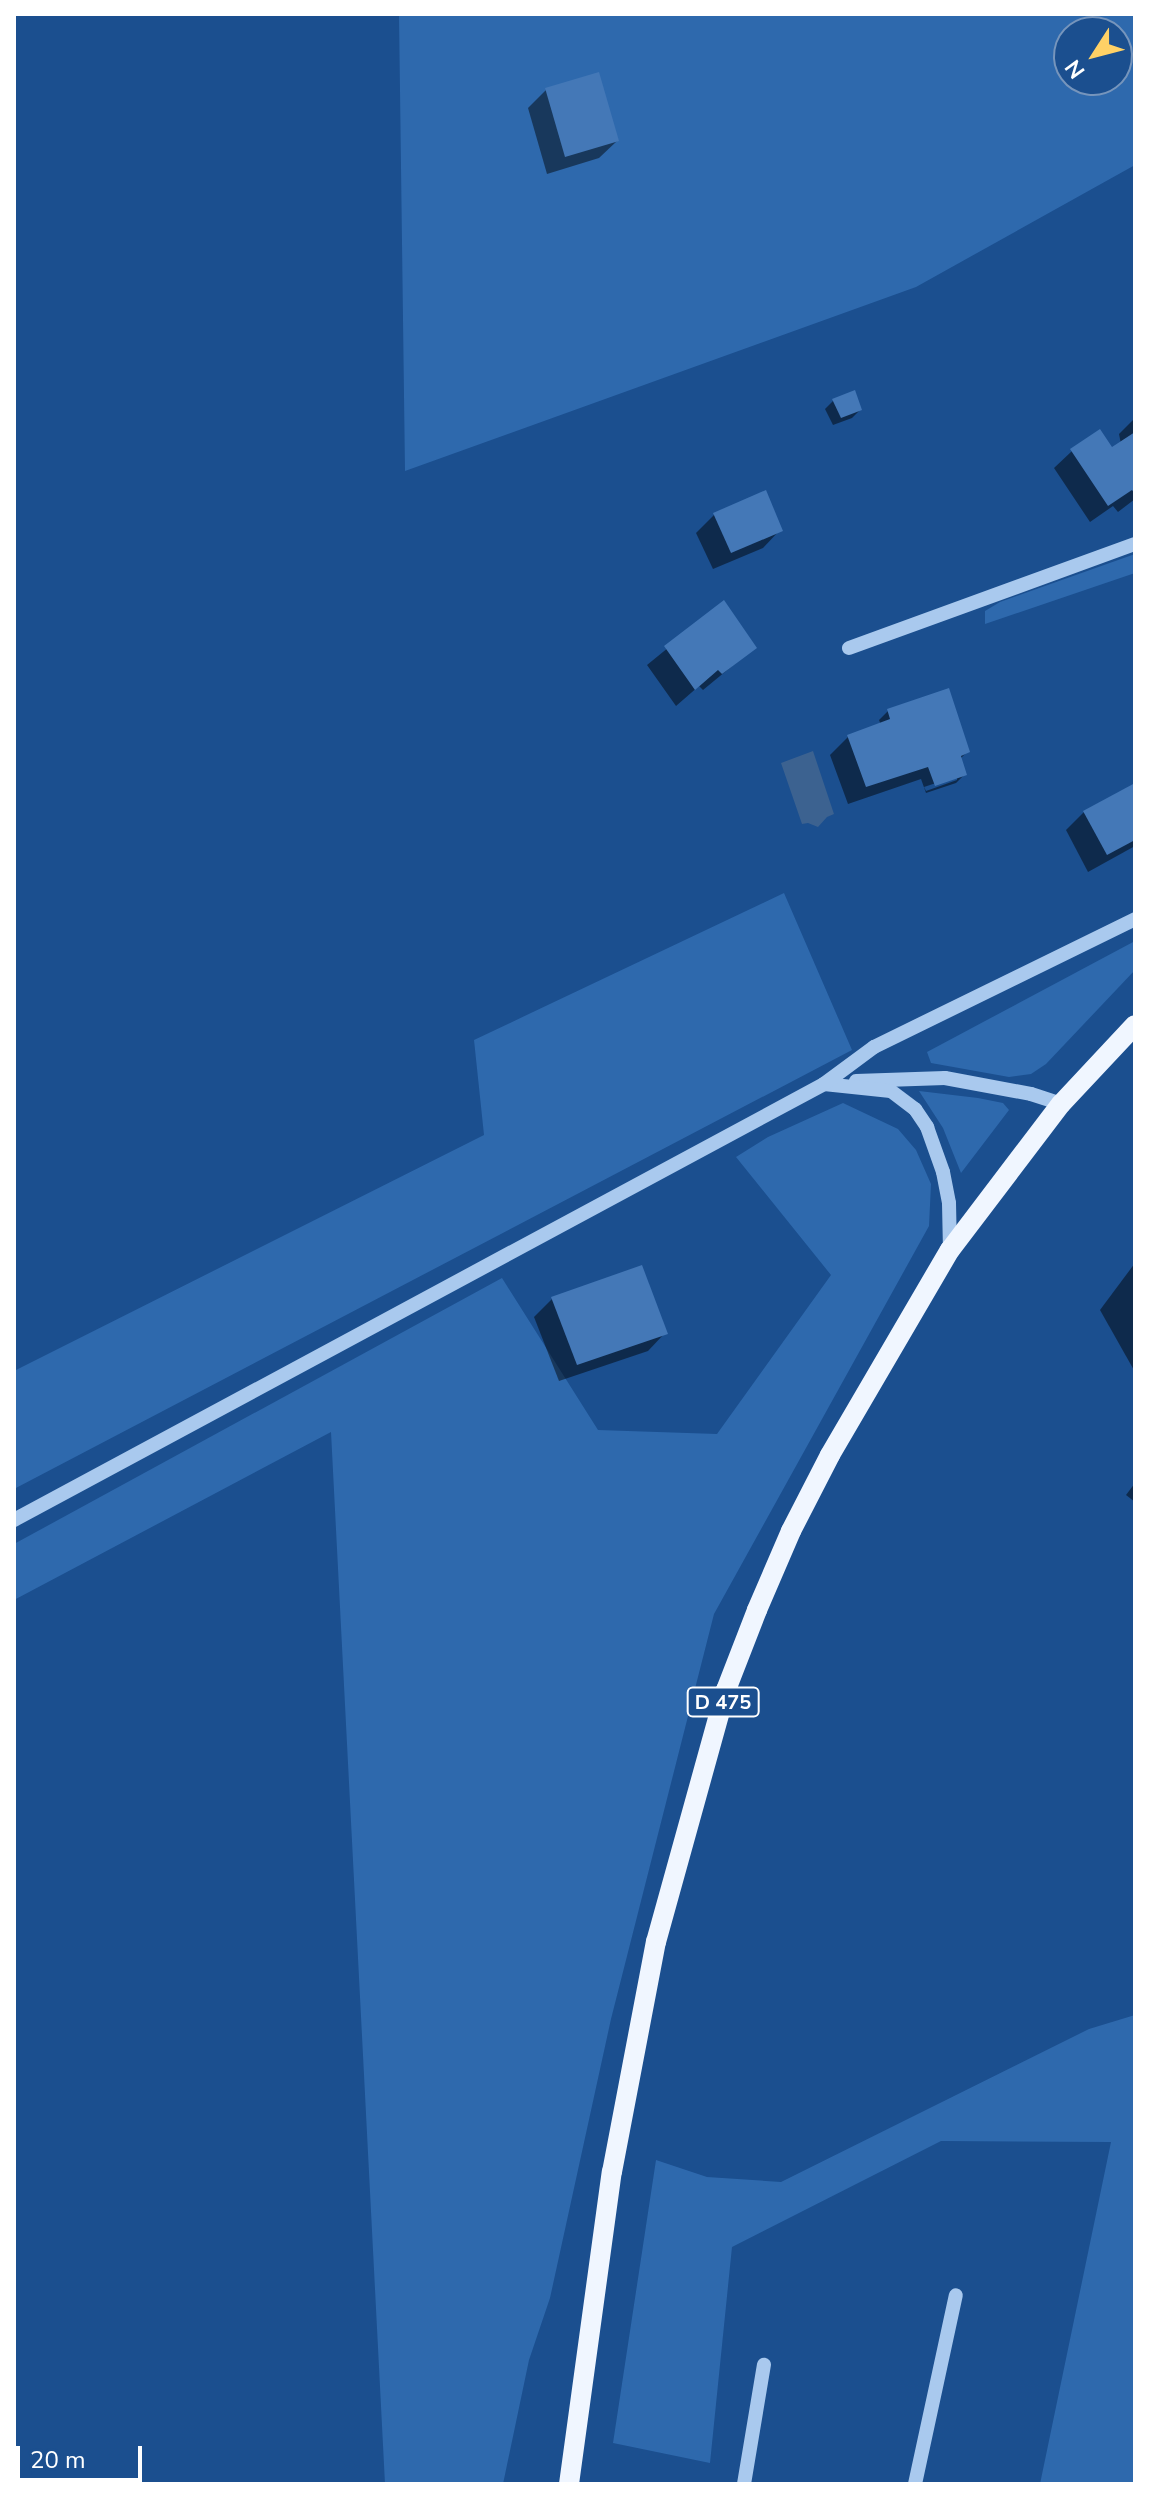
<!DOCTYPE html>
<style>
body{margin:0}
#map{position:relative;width:1149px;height:2498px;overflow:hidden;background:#1b4f8f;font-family:"Nunito Sans",sans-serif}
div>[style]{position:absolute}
.green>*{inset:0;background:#2e69ad}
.water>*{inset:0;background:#3c6290}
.shadow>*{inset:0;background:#0007}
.building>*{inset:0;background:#4478b7}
.minor>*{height:14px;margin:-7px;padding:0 7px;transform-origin:7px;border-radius:7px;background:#a9c9ee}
.major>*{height:20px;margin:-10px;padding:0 10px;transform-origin:10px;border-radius:10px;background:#f0f6ff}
span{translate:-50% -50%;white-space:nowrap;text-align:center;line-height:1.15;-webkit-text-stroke:8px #1b4f8f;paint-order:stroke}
.shield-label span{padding:2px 6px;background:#1b4f8f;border:2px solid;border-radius:6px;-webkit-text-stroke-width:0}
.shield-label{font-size:20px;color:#fff;font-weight:700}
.frame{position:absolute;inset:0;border:16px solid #fff;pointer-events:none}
.north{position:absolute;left:1053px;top:16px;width:80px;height:80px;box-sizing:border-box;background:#1b4f8f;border:2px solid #7695bc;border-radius:50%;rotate:234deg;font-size:22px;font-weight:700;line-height:32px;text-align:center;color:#fff}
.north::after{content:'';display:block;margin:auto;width:28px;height:36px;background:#ffd166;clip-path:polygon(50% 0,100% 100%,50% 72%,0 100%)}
.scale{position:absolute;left:16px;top:2446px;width:126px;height:36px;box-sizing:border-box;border:4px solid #fff;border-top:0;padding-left:10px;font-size:24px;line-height:28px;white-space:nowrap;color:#fff;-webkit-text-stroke:6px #1b4f8f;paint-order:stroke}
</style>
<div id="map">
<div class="green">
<div style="clip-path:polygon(evenodd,399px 14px,1135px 14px,1135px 165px,916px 287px,405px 471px,399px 14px,1069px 32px,1117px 32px,1117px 80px,1069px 80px,1069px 32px)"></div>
<div style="clip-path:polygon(1135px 554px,1135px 573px,985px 624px,985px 611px,1000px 602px)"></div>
<div style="clip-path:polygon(784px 893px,852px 1050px,14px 1489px,14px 1371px,484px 1135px,474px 1040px)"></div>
<div style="clip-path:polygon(1135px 941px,1135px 970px,1046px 1064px,1031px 1074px,1009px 1077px,931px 1063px,927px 1052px)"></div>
<div style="clip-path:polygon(919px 1091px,978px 1098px,1003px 1103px,1009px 1110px,961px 1173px,943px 1128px)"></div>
<div style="clip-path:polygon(843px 1103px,898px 1129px,916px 1150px,931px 1184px,929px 1226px,714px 1614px,611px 2019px,550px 2298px,529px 2360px,503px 2484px,385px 2484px,331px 1432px,14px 1600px,14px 1544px,502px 1278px,598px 1430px,717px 1434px,831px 1275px,736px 1157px,768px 1137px)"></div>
<div style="clip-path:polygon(1135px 2015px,1135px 2484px,1040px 2484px,1111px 2142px,941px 2141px,732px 2247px,710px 2463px,613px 2443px,656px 2160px,707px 2177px,781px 2182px,1089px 2029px)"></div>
</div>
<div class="water">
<div style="clip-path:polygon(813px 751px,834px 814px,827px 817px,818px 827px,808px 823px,802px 824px,781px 763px)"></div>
</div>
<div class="shadow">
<div style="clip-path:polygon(546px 90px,617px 141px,599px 158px,547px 174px,528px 108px)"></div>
<div style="clip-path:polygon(834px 400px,860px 410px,852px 418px,833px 425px,825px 409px)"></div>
<div style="clip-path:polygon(1135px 418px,1135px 499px,1118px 512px,1113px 506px,1090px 522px,1054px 468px,1072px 451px,1111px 450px,1121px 444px,1119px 434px)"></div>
<div style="clip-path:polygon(764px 493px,780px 530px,763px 548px,713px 569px,696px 533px,714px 515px)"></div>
<div style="clip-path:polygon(723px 603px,754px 648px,703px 690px,699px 686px,676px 706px,647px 665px)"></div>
<div style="clip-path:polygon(evenodd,888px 711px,968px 751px,960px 759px,965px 774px,956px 783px,926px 793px,921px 779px,848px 804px,830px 755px,848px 737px,881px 725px,879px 720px,888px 711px,957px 776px,957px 780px,926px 791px,924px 787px,957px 776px)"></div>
<div style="clip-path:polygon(1135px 786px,1135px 846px,1088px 872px,1066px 830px,1084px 812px)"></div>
<div style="clip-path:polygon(1135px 1263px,1135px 1372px,1100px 1310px)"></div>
<div style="clip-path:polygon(552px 1299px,665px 1333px,648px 1351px,559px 1381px,534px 1317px)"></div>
<div style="clip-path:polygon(1135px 1483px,1135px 1502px,1126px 1495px)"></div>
</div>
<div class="building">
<div style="clip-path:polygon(599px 72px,619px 141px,565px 157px,545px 88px)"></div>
<div style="clip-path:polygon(855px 390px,862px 410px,841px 418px,832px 399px)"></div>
<div style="clip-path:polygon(1100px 429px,1112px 447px,1135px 432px,1135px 494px,1132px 490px,1108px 506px,1070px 449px)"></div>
<div style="clip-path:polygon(766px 490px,783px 531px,731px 553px,713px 513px)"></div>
<div style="clip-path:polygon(724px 600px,757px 648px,722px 674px,718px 670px,695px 690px,664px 646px)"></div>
<div style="clip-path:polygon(949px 688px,970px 752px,961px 756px,967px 775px,935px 786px,928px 767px,866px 787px,847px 735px,890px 719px,887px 709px)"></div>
<div style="clip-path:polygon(1135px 783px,1135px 840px,1107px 855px,1083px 811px)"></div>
<div style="clip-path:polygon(642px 1265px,668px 1334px,577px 1365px,551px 1297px)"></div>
</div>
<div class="minor">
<div style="left:849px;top:648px;width:304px;rotate:-20deg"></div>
<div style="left:856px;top:1081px;width:89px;rotate:-1.9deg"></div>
<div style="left:945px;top:1078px;width:87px;rotate:10.5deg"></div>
<div style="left:1031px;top:1094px;width:32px;rotate:18deg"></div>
<div style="left:824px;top:1084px;width:67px;rotate:6deg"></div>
<div style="left:891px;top:1091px;width:30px;rotate:37deg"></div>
<div style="left:915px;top:1109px;width:22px;rotate:56deg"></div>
<div style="left:927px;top:1127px;width:48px;rotate:70.4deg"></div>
<div style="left:943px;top:1172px;width:32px;rotate:79deg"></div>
<div style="left:949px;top:1203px;width:47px;rotate:88.8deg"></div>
<div style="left:14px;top:1520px;width:920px;rotate:-28.29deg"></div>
<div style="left:824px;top:1084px;width:62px;rotate:-36.5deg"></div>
<div style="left:874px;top:1047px;width:291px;rotate:-26.1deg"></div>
<div style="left:744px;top:2484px;width:121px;rotate:-80.5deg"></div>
<div style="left:915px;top:2484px;width:193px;rotate:-77.8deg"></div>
</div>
<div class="major">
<div style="left:569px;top:2484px;width:315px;rotate:-82.2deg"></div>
<div style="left:612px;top:2172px;width:234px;rotate:-79.2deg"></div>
<div style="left:656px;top:1942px;width:262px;rotate:-74.5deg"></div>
<div style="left:726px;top:1690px;width:86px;rotate:-68.8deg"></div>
<div style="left:757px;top:1610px;width:86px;rotate:-66.7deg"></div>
<div style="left:791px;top:1531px;width:85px;rotate:-62.8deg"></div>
<div style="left:830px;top:1455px;width:238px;rotate:-59.7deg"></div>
<div style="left:950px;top:1250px;width:183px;rotate:-52.8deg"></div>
<div style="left:1061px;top:1104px;width:108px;rotate:-46.9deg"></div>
</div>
<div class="shield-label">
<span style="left:723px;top:1702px">D 475</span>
</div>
<div class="frame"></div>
<div class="north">N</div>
<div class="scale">20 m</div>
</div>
